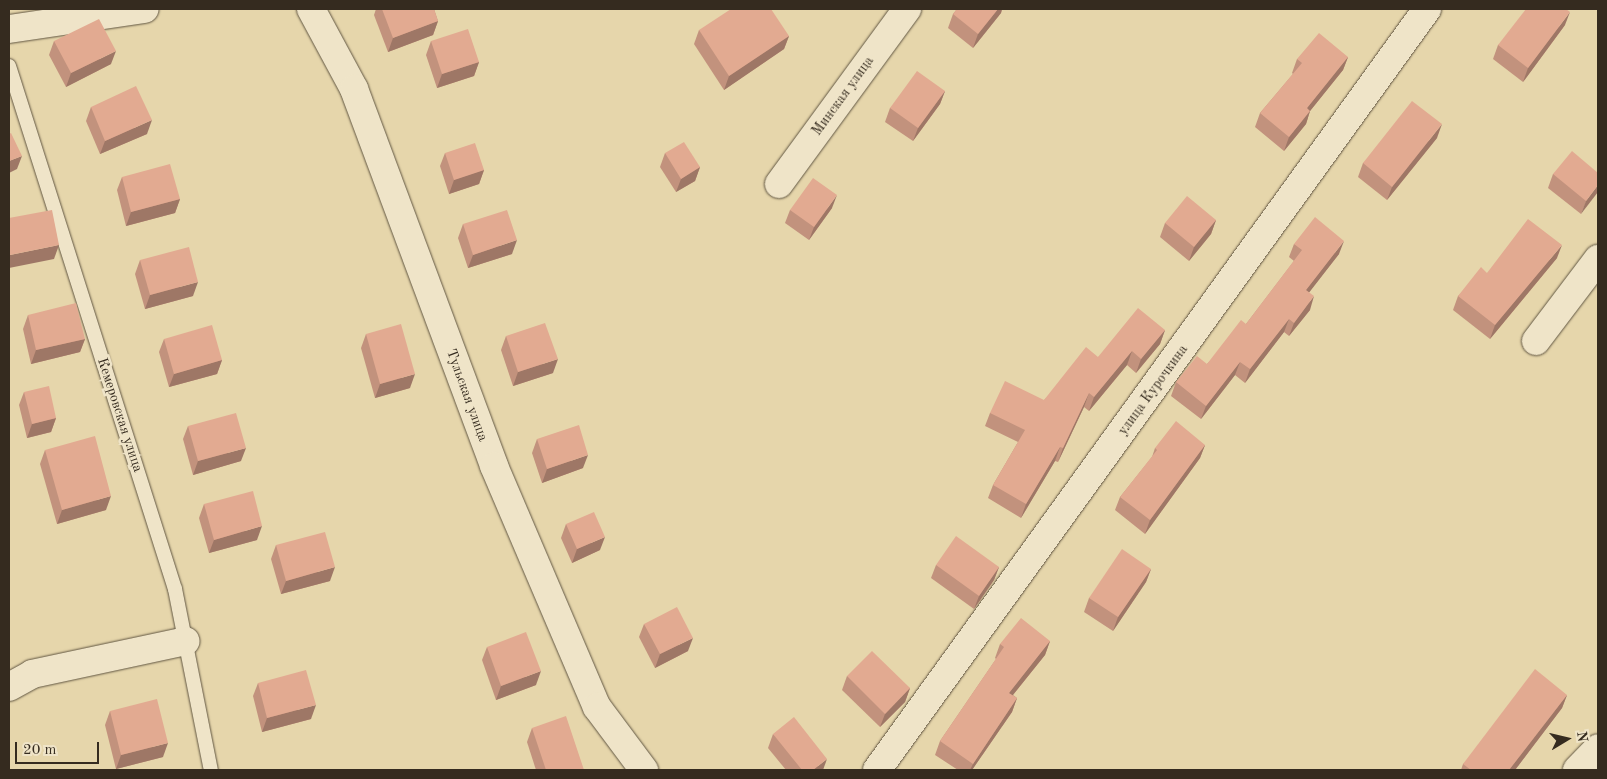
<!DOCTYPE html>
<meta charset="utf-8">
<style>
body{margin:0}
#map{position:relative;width:1607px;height:779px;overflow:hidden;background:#e6d6ab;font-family:"Old Standard TT",serif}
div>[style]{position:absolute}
.roads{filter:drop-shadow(0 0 1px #615642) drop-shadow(0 0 1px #615642)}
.lane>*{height:14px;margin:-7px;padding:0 7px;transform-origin:7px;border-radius:7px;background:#efe4c8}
.street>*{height:28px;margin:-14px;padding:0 14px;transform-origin:14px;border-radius:14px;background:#efe4c8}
.wall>*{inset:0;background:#c2927d}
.shaded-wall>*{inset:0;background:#9e7766}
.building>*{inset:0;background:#e2aa91}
span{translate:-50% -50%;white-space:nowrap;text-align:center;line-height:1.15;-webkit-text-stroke:5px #efe4c8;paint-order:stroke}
.street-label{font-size:14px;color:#352b1f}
.frame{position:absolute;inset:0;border:10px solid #352b1f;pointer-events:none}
.north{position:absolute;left:1542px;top:714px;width:50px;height:50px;-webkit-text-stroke:4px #efe4c8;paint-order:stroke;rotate:81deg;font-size:14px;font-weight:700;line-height:20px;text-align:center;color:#352b1f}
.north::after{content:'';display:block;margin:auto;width:18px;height:22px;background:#352b1f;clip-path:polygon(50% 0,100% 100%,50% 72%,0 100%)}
.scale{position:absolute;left:15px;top:742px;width:84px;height:22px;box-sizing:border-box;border:2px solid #352b1f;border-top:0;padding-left:6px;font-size:15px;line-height:18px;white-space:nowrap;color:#352b1f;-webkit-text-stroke:4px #efe4c8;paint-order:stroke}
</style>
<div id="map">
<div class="roads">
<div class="lane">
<div style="left:9px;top:66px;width:549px;rotate:72.39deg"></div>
<div style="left:175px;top:589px;width:185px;rotate:78.8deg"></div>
</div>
<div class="street">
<div style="left:311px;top:9px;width:91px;rotate:61.7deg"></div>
<div style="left:354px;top:89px;width:402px;rotate:69.6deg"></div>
<div style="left:494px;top:466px;width:262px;rotate:66.9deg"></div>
<div style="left:597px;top:707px;width:79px;rotate:53.3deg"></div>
<div style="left:9px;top:29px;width:137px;rotate:-8.4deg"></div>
<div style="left:779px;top:184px;width:217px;rotate:-53.8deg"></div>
<div style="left:1536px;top:341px;width:103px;rotate:-52.9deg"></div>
<div style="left:9px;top:687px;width:26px;rotate:-29deg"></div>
<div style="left:32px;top:674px;width:157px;rotate:-12.1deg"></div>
<div style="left:877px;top:770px;width:939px;rotate:-54.14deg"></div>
<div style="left:1577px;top:770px;width:30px;rotate:-46deg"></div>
</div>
</div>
<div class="wall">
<div style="clip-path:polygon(376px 9px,434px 9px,438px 21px,433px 35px,388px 52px,374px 15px)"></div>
<div style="clip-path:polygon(957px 9px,1002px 9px,1001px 13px,973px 48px,948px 28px,953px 14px)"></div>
<div style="clip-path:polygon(1565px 25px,1523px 82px,1493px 59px,1498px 45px)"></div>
<div style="clip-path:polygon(699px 30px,789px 36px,784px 49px,724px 90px,694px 44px)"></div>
<div style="clip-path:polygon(54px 41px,111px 64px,66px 87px,49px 55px)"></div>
<div style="clip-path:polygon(431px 41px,479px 62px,474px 76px,437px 88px,426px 55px)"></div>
<div style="clip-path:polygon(1348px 57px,1343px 70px,1310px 111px,1306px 124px,1284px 151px,1255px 127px,1260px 113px,1293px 74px,1292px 73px,1297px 59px)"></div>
<div style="clip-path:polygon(945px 91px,940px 104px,913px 141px,885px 122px,890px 108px)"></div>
<div style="clip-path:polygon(91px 107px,147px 134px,100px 154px,86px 121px)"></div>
<div style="clip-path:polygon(1437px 138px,1387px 200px,1358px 177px,1363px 163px)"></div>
<div style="clip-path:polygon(445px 153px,484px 170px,479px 184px,449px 194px,440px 166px)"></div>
<div style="clip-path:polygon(665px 153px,700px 167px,695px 181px,676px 192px,660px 167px)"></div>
<div style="clip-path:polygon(1598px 173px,1581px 214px,1548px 188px,1553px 174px)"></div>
<div style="clip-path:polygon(122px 177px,180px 199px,175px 213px,126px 226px,117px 190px)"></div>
<div style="clip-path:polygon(832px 208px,809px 240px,785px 223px,790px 210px)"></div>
<div style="clip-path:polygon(1216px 220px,1211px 234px,1189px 261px,1160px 237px,1165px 223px)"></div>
<div style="clip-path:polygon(463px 224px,512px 254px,468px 268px,458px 238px)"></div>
<div style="clip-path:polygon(1294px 244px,1339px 254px,1309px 292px,1310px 310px,1289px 336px,1284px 332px,1245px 383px,1235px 375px,1201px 419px,1171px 396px,1176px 382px,1207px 364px,1246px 324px,1294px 261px,1289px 257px)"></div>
<div style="clip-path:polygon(1557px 258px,1490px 339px,1453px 310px,1458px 296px,1487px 273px)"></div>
<div style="clip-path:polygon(140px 260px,193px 296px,145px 309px,135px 274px)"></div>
<div style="clip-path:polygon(28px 315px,85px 339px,80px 352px,31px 364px,23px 329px)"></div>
<div style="clip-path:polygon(1165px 330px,1160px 344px,1136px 373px,1127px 365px,1089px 411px,1084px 407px,1058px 462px,1055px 461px,1021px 518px,988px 498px,993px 485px,1018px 442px,985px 426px,990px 413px,1044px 400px,1098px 357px)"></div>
<div style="clip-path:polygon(366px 334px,410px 388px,375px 398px,361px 348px)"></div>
<div style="clip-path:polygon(506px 336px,553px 373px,513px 386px,501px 350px)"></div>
<div style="clip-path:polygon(164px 339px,222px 360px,217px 374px,169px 387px,159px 352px)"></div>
<div style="clip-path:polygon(24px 392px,56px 418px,51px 432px,27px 438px,19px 405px)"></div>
<div style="clip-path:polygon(188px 426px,241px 461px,193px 475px,183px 439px)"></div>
<div style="clip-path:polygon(537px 439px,583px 468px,542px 483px,532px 453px)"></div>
<div style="clip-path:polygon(1205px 445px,1200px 458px,1145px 534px,1115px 510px,1120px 497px,1152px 457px,1155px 448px)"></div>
<div style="clip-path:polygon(45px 450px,106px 510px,57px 524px,40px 464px)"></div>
<div style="clip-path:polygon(204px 504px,257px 540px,209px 553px,199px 518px)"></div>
<div style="clip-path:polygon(566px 524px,600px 550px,572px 563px,561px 538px)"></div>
<div style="clip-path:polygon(276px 545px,330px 581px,281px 594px,271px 559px)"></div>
<div style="clip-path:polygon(936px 565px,999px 567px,994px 580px,974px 609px,931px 578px)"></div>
<div style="clip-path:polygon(1151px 569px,1146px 582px,1113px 631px,1084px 612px,1089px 598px)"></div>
<div style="clip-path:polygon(644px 624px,688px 651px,655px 668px,639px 637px)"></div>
<div style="clip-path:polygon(1050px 641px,1045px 655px,1013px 695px,1017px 698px,1012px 712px,972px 770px,958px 770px,935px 755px,940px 741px,996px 659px,995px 658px,1000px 644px)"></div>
<div style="clip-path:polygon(487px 647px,536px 685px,496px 700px,482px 660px)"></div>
<div style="clip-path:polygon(847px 676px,910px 688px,905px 702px,880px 727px,842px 690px)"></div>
<div style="clip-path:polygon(258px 683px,311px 719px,262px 732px,253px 696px)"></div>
<div style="clip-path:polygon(1567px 695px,1562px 708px,1515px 770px,1461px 770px,1463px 764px)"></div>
<div style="clip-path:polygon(110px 711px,163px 757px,116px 769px,105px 725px)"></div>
<div style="clip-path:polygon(532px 728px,584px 770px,536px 770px,527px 742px)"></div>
<div style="clip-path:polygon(773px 734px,823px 770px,786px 770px,768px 748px)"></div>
</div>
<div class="shaded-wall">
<div style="clip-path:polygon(998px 9px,1002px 9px,1001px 13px,973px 48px,978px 34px)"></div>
<div style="clip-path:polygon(1570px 12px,1565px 25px,1523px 82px,1528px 68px)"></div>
<div style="clip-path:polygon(438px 21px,433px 35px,388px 52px,393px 38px)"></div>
<div style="clip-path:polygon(789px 36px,784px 49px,724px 90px,729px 76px)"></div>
<div style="clip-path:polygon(116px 51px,111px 64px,66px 87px,71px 73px)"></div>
<div style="clip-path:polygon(1348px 57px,1343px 70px,1302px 121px,1307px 108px)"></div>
<div style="clip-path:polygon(479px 62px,474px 76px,437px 88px,442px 74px)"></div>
<div style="clip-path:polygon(945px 91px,940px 104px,913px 141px,918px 128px)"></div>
<div style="clip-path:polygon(1310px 111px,1306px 124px,1284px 151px,1289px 137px)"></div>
<div style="clip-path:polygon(152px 120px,147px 134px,100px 154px,105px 141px)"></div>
<div style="clip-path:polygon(1442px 124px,1437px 138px,1387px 200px,1392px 187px)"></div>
<div style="clip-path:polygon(22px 156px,17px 169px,9px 173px,9px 161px)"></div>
<div style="clip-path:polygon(700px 167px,695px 181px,676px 192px,681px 179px)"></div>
<div style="clip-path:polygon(484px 170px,479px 184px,449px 194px,454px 180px)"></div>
<div style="clip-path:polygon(1598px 185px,1598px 192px,1581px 214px,1586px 201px)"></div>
<div style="clip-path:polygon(837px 195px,832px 208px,809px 240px,814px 227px)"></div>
<div style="clip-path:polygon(180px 199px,175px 213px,126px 226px,131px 212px)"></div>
<div style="clip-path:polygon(1216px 220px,1211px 234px,1189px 261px,1194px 247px)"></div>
<div style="clip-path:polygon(517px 240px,512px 254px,468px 268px,473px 255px)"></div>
<div style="clip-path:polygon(1344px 241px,1339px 254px,1301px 303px,1306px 290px)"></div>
<div style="clip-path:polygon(59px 245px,54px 259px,9px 268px,9px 258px,10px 255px)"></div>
<div style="clip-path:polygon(1562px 245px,1557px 258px,1490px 339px,1495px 325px)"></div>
<div style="clip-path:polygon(198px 282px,193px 296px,145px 309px,150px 295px)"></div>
<div style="clip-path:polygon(1314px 296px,1310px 310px,1289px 336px,1294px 323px)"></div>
<div style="clip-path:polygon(1289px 319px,1284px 332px,1245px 383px,1250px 369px)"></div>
<div style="clip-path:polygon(1165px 330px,1160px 344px,1136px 373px,1141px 359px)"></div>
<div style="clip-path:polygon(85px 339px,80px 352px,31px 364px,36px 350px)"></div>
<div style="clip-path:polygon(1132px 351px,1127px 365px,1089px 411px,1094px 397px)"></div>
<div style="clip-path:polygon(558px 359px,553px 373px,513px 386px,518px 372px)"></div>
<div style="clip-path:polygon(222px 360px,217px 374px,169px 387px,174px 374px)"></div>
<div style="clip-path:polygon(1240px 362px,1235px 375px,1201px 419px,1206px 406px)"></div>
<div style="clip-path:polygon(415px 374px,410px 388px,375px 398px,380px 384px)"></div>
<div style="clip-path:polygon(1089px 393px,1084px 407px,1058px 462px,1063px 448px)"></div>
<div style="clip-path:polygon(56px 418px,51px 432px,27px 438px,32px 424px)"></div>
<div style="clip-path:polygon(1205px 445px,1200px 458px,1145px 534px,1150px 520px)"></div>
<div style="clip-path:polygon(1060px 447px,1055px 461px,1021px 518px,1026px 504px)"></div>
<div style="clip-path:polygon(246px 448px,241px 461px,193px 475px,198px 461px)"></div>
<div style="clip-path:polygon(588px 455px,583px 468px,542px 483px,547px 469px)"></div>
<div style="clip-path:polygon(111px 496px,106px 510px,57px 524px,62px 510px)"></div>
<div style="clip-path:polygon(262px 526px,257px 540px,209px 553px,214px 540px)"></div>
<div style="clip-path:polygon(605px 537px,600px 550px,572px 563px,577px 549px)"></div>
<div style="clip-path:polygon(335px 567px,330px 581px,281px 594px,286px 581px)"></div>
<div style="clip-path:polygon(999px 567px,994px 580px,974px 609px,979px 596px)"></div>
<div style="clip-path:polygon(1151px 569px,1146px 582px,1113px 631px,1118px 617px)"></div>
<div style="clip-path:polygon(693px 638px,688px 651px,655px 668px,660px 654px)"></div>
<div style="clip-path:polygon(1050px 641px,1045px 655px,1004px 706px,1009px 693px)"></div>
<div style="clip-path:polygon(541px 671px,536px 685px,496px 700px,501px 686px)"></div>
<div style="clip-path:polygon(910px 688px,905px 702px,880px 727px,885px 714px)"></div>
<div style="clip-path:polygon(1567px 695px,1562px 708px,1515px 770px,1509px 770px)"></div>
<div style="clip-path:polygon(1017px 698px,1012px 712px,972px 770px,970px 770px,973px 764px)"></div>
<div style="clip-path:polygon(316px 705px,311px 719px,262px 732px,267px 718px)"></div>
<div style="clip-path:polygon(168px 743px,163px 757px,116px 769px,121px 755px)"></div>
<div style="clip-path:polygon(827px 759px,823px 770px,813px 770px)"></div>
</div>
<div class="building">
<div style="clip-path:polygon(382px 9px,434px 9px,438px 21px,393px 38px)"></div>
<div style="clip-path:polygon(731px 9px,771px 9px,789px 36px,729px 76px,699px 30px)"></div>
<div style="clip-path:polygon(957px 9px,998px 9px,978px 34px,953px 14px)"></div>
<div style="clip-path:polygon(1526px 9px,1566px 9px,1570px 12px,1528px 68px,1498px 45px)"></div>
<div style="clip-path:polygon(99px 19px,116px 51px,71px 73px,54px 41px)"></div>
<div style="clip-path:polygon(468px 29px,479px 62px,442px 74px,431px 41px)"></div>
<div style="clip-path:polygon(1319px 33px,1348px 57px,1307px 108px,1310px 111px,1289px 137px,1260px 113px,1302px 63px,1297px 59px)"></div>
<div style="clip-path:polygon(917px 71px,945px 91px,918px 128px,890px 108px)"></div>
<div style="clip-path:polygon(136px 86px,152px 120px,105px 141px,91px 107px)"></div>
<div style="clip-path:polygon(1412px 101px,1442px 124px,1392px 187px,1363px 163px)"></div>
<div style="clip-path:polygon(11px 133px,22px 156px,9px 161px,9px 134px)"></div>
<div style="clip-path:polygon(684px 142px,700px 167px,681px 179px,665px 153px)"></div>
<div style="clip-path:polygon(475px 143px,484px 170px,454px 180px,445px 153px)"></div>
<div style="clip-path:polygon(1572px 151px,1598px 173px,1598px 185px,1586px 201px,1553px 174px)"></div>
<div style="clip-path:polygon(170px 164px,180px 199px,131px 212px,122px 177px)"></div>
<div style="clip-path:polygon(813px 178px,837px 195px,814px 227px,790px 210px)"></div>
<div style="clip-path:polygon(1187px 196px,1216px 220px,1194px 247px,1165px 223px)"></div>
<div style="clip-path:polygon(52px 210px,59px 245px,10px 255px,9px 250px,9px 218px)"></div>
<div style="clip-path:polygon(507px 210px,517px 240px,473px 255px,463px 224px)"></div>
<div style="clip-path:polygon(1315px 217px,1344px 241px,1306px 290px,1314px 296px,1294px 323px,1289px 319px,1250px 369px,1240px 362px,1206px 406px,1176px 382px,1197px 356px,1207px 364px,1241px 320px,1246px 324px,1302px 250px,1294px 244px)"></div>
<div style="clip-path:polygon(1528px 219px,1562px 245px,1495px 325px,1458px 296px,1481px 267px,1487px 273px)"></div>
<div style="clip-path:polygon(189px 247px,198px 282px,150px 295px,140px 260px)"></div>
<div style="clip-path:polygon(76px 303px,85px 339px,36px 350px,28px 315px)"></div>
<div style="clip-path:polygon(1138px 308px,1165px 330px,1141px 359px,1132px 351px,1094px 397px,1089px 393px,1063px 448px,1060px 447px,1026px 504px,993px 485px,1025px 430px,990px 413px,1005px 381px,1044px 400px,1086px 347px,1098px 357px)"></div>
<div style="clip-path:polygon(545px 323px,558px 359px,518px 372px,506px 336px)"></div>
<div style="clip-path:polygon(401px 324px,415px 374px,380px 384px,366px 334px)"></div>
<div style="clip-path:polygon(212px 325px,222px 360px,174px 374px,164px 339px)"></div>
<div style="clip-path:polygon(49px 386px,56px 418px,32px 424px,24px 392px)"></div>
<div style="clip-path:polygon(236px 413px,246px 448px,198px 461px,188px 426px)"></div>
<div style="clip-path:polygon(1176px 421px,1205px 445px,1150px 520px,1120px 497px,1157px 450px,1155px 448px)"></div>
<div style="clip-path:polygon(579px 425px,588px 455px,547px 469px,537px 439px)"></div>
<div style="clip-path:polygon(95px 436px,111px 496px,62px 510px,45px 450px)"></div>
<div style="clip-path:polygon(253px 491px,262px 526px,214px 540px,204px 504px)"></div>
<div style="clip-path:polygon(594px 512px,605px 537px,577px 549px,566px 524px)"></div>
<div style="clip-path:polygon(325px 532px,335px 567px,286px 581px,276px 545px)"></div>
<div style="clip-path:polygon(956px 536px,999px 567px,979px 596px,936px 565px)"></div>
<div style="clip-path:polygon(1122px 549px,1151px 569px,1118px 617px,1089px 598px)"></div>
<div style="clip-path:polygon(677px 607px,693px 638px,660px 654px,644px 624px)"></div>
<div style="clip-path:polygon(1021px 618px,1050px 641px,1009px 693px,1017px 698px,973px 764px,940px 741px,1004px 647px,1000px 644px)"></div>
<div style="clip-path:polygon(526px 632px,541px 671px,501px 686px,487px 647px)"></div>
<div style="clip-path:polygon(872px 651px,910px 688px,885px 714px,847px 676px)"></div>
<div style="clip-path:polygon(1535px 669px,1567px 695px,1509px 770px,1471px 770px,1463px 764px)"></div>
<div style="clip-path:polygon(306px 670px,316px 705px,267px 718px,258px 683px)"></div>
<div style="clip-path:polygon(157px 699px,168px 743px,121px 755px,110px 711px)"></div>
<div style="clip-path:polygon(566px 716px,584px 770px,546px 770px,532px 728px)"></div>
<div style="clip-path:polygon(794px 717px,827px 759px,813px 770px,802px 770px,773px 734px)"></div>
</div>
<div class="street-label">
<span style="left:843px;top:96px;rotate:-54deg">Минская улица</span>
<span style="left:1153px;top:390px;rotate:-54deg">улица Курочкина</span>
<span style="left:467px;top:395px;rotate:70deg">Тульская улица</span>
<span style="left:120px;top:415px;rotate:72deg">Кемеровская улица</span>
</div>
<div class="frame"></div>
<div class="north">N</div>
<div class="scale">20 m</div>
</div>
